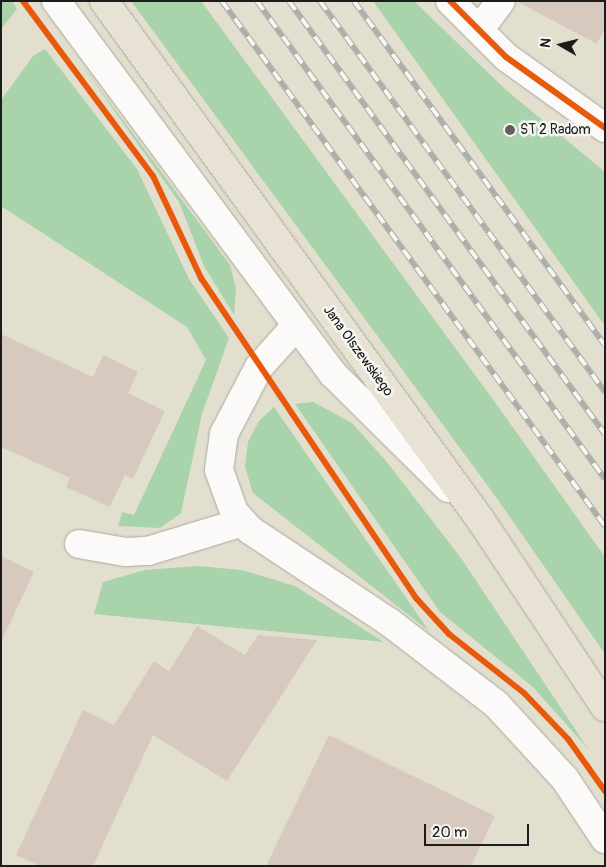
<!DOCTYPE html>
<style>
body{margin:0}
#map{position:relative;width:606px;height:867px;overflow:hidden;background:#e3dfcf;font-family:Pangolin,sans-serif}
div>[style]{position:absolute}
.green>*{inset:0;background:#a9d3aa}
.building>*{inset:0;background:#d8c9bf}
.roads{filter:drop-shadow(0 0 1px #aba99f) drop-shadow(0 0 1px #aba99f)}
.minor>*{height:28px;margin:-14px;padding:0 14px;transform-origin:14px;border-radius:14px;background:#fbfaf8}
.major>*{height:28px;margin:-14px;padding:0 14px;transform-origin:14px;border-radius:14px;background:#e8e2d5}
.rail>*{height:5.5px;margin-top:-2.75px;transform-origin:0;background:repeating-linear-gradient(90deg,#f6f6f2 0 11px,#adadaa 0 22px);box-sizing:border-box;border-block:1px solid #adadaa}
.cycleway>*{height:6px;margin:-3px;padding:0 3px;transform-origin:3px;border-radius:3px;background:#e8590c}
.dots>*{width:14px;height:14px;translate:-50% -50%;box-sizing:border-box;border:2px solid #f6f6f2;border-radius:50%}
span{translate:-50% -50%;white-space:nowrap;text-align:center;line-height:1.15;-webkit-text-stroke:5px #f6f6f2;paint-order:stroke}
.poi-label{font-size:14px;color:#1c1c1c}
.left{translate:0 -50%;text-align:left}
.street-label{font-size:14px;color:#1c1c1c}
.frame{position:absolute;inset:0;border:2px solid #1c1c1c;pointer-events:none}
.north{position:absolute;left:536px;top:20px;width:50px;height:50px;-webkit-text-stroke:4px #f6f6f2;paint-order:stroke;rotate:278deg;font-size:14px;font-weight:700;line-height:20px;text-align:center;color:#1c1c1c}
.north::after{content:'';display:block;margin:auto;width:18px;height:22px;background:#1c1c1c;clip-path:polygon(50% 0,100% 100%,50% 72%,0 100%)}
.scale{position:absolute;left:424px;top:824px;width:105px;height:22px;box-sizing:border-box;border:2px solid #1c1c1c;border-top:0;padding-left:6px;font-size:15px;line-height:18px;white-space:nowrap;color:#1c1c1c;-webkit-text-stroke:4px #f6f6f2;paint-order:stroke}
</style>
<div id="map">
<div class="green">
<div style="clip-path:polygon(1px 1px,12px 1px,17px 9px,1px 29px)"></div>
<div style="clip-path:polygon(131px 1px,201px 1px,497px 405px,605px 557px,605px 654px,496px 497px)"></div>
<div style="clip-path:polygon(373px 1px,414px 1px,505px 89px,605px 172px,605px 326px)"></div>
<div style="clip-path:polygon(45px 49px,137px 169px,189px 279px,229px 338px,202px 414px,181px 513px,160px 528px,118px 526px,122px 512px,134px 515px,206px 360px,187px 327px,1px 206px,1px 100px,33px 56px)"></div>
<div style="clip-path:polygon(77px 58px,230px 265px,236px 288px,234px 315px,204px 266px,179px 202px)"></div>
<div style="clip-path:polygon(313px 402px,352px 423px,386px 461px,461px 558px,589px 750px,533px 687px,440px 612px,295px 404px)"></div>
<div style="clip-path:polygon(274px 407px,429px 631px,253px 493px,245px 467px,248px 442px,259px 421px)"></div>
<div style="clip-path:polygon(198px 566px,242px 570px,295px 586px,384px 642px,94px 614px,103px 582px,145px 570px)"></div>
</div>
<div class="building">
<div style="clip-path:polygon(516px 1px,605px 1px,605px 28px,597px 44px)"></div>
<div style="clip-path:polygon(1px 334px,93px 377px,103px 355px,138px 372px,128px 393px,165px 411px,133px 479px,125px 475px,110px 507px,66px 487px,70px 478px,1px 447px)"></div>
<div style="clip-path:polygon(1px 556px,34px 572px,1px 642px)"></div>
<div style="clip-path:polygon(197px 626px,245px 655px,258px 635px,317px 640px,227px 781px,153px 735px,93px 866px,40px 866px,16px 855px,83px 710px,114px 725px,154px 661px,169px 671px)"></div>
<div style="clip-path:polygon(329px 735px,495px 816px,471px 866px,266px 866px)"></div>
</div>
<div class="roads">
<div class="minor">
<div style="left:56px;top:1px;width:465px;rotate:53.4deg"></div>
<div style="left:333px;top:374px;width:162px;rotate:44.7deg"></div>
<div style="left:450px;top:1px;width:79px;rotate:45deg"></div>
<div style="left:506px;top:57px;width:122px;rotate:35.6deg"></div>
<div style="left:479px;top:30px;width:36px;rotate:-53deg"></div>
<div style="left:296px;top:326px;width:55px;rotate:132.1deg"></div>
<div style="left:259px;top:367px;width:76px;rotate:117.6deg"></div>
<div style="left:224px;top:434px;width:36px;rotate:98deg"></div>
<div style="left:219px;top:470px;width:45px;rotate:70.3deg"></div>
<div style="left:234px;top:512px;width:24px;rotate:48deg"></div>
<div style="left:250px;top:530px;width:167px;rotate:33.5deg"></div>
<div style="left:389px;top:622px;width:135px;rotate:37.5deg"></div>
<div style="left:496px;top:704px;width:102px;rotate:47.4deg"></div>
<div style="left:565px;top:779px;width:72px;rotate:56.3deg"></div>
<div style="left:79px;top:544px;width:48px;rotate:9.7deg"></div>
<div style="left:126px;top:552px;width:22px;rotate:-3deg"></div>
<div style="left:148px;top:551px;width:99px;rotate:-17deg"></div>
</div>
<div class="major">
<div style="left:104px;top:1px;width:640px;rotate:54.03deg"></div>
<div style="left:480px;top:519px;width:226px;rotate:56.4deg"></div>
</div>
</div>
<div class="rail">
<div style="left:222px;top:1px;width:650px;rotate:53.89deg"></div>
<div style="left:257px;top:1px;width:591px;rotate:53.94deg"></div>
<div style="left:289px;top:1px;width:536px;rotate:53.88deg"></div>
<div style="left:320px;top:1px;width:484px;rotate:53.9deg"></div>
<div style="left:354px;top:1px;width:426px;rotate:53.9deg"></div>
</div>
<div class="cycleway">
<div style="left:23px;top:1px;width:218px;rotate:53.4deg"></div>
<div style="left:153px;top:176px;width:113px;rotate:64.8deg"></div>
<div style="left:201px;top:278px;width:386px;rotate:56.1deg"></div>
<div style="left:416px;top:598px;width:49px;rotate:47.5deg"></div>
<div style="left:449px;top:634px;width:95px;rotate:38.2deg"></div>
<div style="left:524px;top:693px;width:64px;rotate:46.3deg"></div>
<div style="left:568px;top:739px;width:64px;rotate:54.6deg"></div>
<div style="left:450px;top:1px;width:79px;rotate:45deg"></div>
<div style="left:506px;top:57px;width:122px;rotate:35.6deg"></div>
</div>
<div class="dots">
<div style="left:510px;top:130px;background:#62605b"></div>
</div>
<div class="poi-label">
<span class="left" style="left:520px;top:130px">ST 2 Radom</span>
</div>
<div class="street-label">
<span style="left:358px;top:351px;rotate:54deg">Jana Olszewskiego</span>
</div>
<div class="frame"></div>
<div class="north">N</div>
<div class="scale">20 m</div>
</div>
